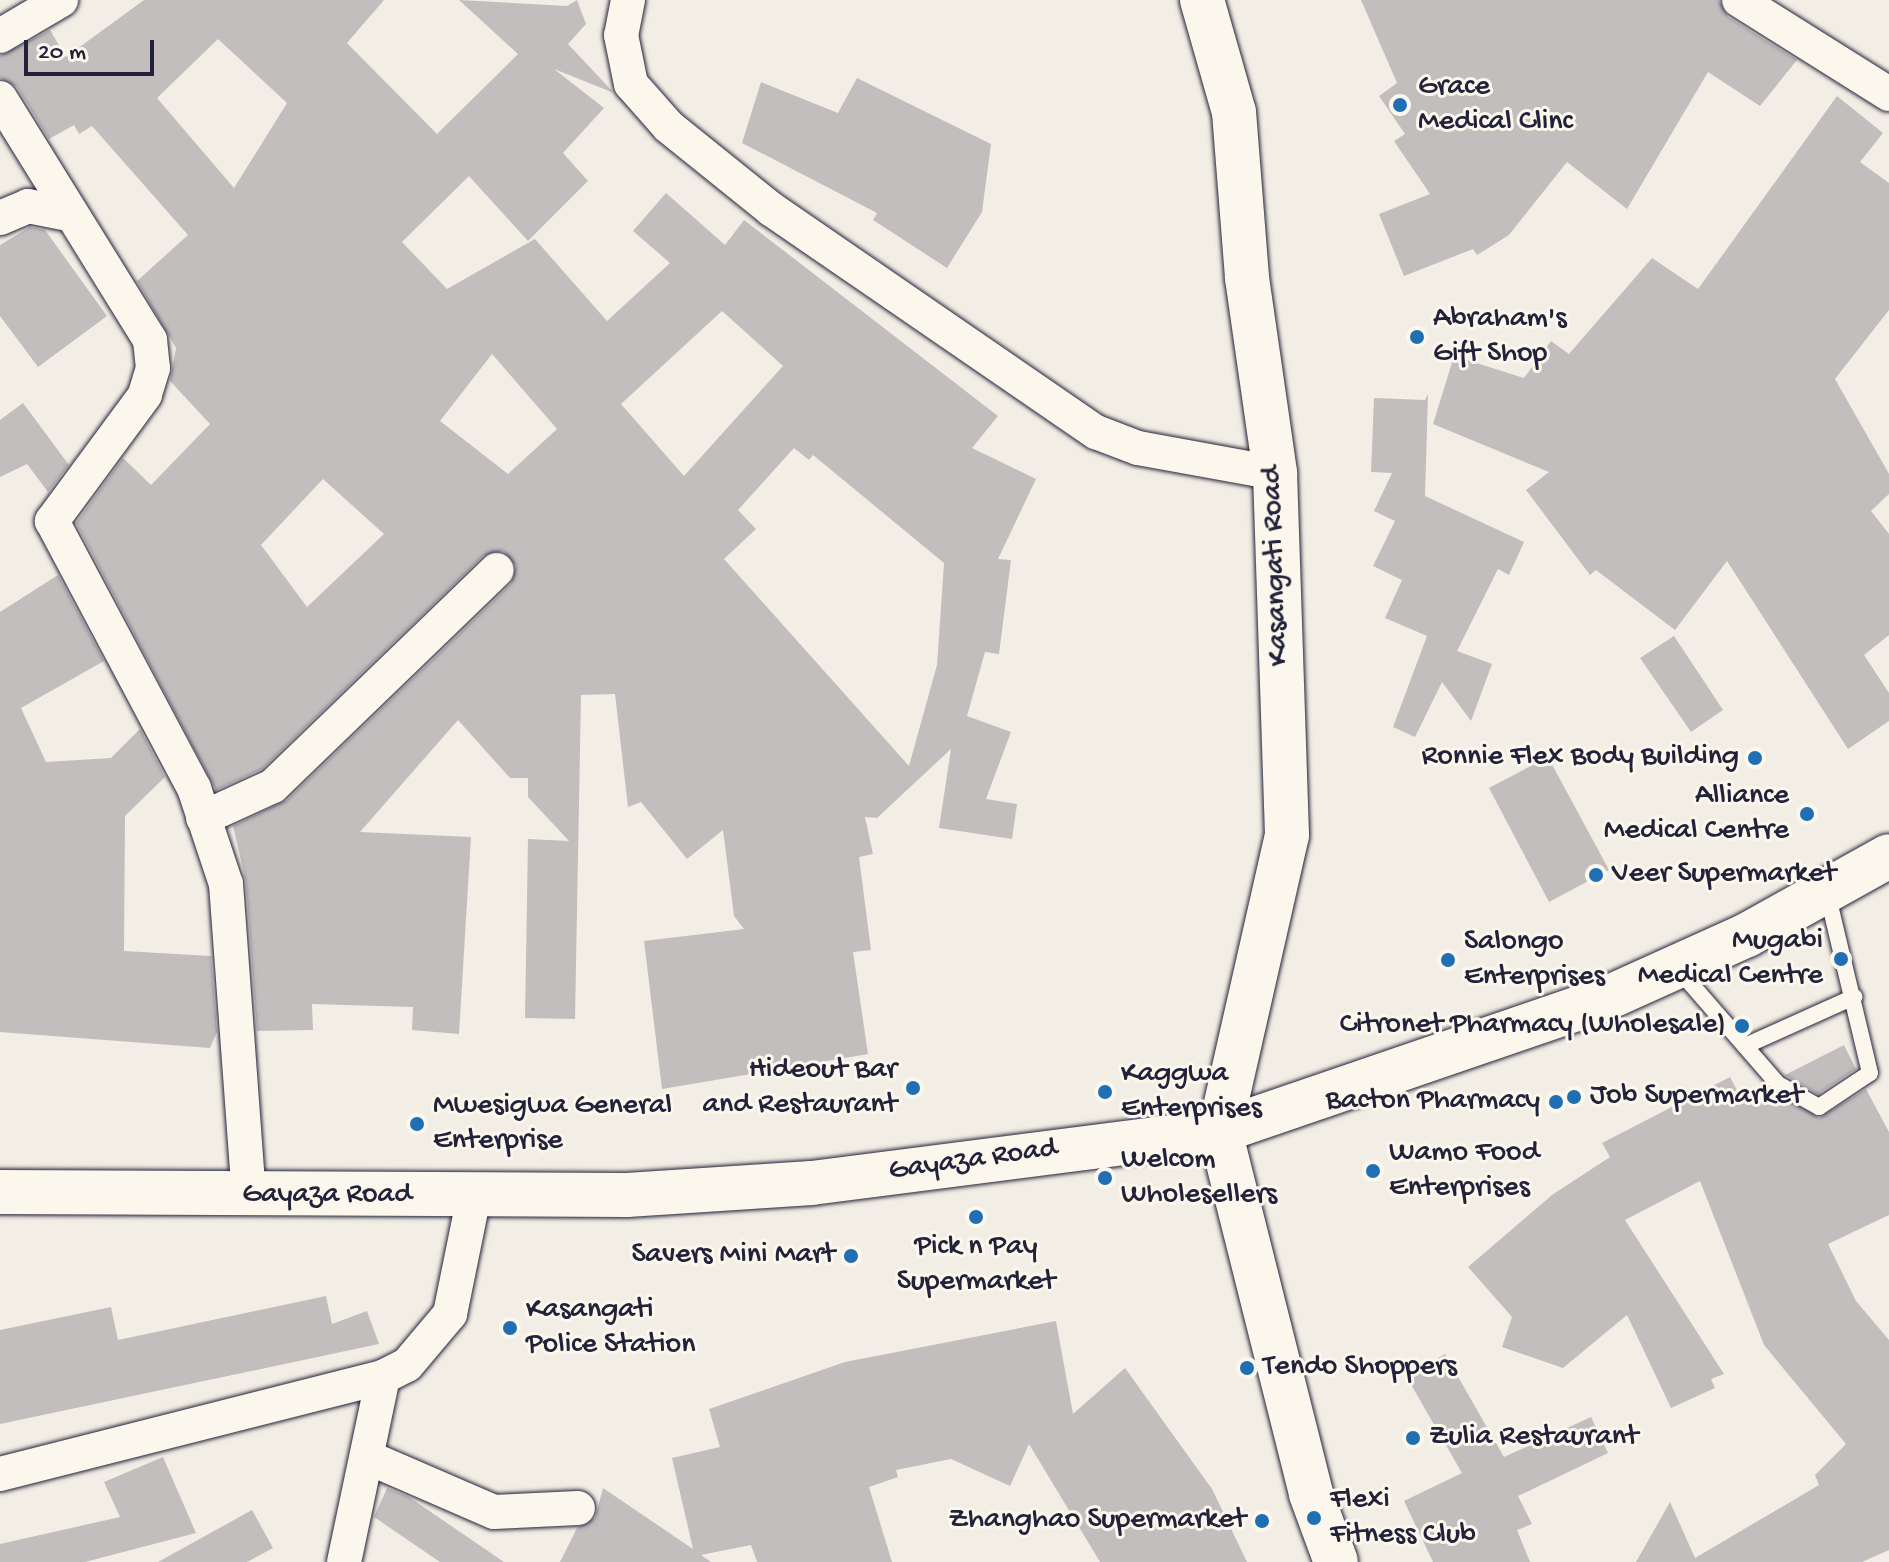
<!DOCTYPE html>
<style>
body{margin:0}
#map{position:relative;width:1889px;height:1562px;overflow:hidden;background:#f2eee5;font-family:"Gochi Hand",sans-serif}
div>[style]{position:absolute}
.building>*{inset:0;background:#c2bebe}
.roads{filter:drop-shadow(0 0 2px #22223b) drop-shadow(0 0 2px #22223b)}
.lane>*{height:16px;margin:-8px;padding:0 8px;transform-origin:8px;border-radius:8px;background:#fbf7ec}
.street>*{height:34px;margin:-17px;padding:0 17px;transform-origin:17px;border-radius:17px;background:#fbf7ec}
.secondary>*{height:44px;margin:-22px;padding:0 22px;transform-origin:22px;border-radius:22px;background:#fbf7ec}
.primary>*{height:44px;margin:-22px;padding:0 22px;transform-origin:22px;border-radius:22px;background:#fbf7ec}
.dots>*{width:22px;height:22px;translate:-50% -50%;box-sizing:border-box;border:4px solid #fbf7ec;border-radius:50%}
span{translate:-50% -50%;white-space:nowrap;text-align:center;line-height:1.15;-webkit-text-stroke:6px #fbf7ec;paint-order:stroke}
.poi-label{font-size:30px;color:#22223b}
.left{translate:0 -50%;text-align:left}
.right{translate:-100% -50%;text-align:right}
.street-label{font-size:30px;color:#22223b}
.scale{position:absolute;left:24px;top:40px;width:130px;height:36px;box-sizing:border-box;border:4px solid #22223b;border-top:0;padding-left:10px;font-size:24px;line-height:28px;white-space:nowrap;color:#22223b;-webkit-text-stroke:6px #fbf7ec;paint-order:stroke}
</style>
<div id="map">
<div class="building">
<div style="clip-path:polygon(evenodd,144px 0,384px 0,347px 43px,437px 134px,518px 54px,459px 0,567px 6px,577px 0,586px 24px,568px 44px,614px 93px,554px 69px,604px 108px,563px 153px,588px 181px,528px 241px,469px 176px,402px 242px,447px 289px,535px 239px,607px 321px,670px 263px,633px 231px,666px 193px,725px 245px,744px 220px,998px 416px,972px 448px,1036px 479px,998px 559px,1011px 560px,999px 654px,985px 652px,967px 716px,1011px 732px,986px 799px,1017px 804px,1012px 839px,939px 828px,951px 749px,877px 818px,865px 817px,873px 854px,859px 857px,871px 950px,853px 952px,868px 1054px,662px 1089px,644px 941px,744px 929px,734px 916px,723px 830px,687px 859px,641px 802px,628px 807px,615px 694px,581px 695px,575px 1019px,525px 1018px,528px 839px,569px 841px,528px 797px,528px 778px,510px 778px,458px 720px,360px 832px,471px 837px,459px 1034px,412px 1030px,413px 1007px,312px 1004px,313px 1030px,257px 1031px,246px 882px,233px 826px,287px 800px,511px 584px,516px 566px,503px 551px,483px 556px,262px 769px,216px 790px,76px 523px,123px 458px,151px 485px,210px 424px,170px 381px,176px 348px,137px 281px,188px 235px,92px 126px,79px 134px,74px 125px,49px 139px,17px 87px,0 78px,0 56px,50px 30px,66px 57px,144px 0,218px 39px,287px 103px,234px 188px,157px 98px,218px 39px,144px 0,722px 311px,783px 366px,684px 476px,621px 404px,722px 311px,144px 0,492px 354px,557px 429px,508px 474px,440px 421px,492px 354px,144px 0,794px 448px,809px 460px,813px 455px,944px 563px,937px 665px,909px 766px,724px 559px,756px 529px,738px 510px,794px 448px,144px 0,323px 479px,384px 534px,307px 607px,261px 545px,323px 479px)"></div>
<div style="clip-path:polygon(1361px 0,1719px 0,1728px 17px,1797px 60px,1760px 106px,1708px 72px,1627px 209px,1567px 162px,1509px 235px,1477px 255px,1473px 249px,1404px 276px,1379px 214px,1430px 194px,1394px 141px,1405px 134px,1379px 96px,1397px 83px)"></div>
<div style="clip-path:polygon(857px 78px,991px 144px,982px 212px,947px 268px,873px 220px,877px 213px,742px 143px,761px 82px,838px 113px)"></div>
<div style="clip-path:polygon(1837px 96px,1883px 133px,1860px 162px,1889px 183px,1889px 310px,1835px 379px,1889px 474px,1889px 494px,1871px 511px,1889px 534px,1889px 635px,1864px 655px,1889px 693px,1889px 721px,1848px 749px,1727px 561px,1675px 630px,1596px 570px,1590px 575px,1526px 490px,1549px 472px,1433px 424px,1454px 356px,1524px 378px,1551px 341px,1569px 354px,1652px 258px,1698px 289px)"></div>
<div style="clip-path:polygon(30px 227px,45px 230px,107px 316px,38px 367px,0 316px,0 245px)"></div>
<div style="clip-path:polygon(1428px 394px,1425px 496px,1524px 542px,1509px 575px,1498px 569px,1457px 651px,1492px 664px,1471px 721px,1442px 682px,1415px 737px,1393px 727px,1427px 636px,1385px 618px,1402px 580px,1373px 566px,1395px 521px,1374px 511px,1392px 473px,1371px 472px,1374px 398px,1425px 400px)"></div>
<div style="clip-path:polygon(23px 403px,69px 465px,48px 492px,27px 464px,0 477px,0 420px)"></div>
<div style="clip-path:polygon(58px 575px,104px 661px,21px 708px,46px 762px,111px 758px,140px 729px,165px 777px,125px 816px,124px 951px,211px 956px,217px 1032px,210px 1048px,0 1032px,0 612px)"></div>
<div style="clip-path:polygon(1674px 636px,1723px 710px,1691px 732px,1640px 658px)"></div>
<div style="clip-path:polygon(1548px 757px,1609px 870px,1549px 902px,1489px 788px)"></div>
<div style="clip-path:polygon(1844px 1045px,1856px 1069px,1818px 1094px,1785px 1075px)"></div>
<div style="clip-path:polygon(1730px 1077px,1741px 1098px,1765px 1085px,1819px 1118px,1866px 1089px,1889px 1132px,1889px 1215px,1828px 1244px,1856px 1301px,1889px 1340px,1889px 1550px,1862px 1562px,1636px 1562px,1670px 1502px,1695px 1558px,1819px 1485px,1815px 1475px,1846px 1444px,1764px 1345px,1700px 1181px,1625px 1220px,1724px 1374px,1711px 1379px,1715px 1388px,1671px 1408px,1627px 1315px,1563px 1368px,1502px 1347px,1512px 1317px,1468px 1267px,1552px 1195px,1610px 1157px,1602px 1143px)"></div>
<div style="clip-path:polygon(326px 1296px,332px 1324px,367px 1311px,379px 1344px,0 1424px,0 1330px,111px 1307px,118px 1340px)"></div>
<div style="clip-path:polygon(1056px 1321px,1073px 1414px,1125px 1368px,1212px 1489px,1247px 1562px,1100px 1562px,1029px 1444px,1010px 1486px,951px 1459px,896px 1470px,898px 1477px,869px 1487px,892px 1562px,757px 1562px,751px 1545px,701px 1555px,711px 1562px,560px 1562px,577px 1528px,595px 1518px,603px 1488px,693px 1549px,672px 1458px,720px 1447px,709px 1409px,845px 1362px)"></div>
<div style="clip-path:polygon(1445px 1354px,1504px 1457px,1591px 1417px,1608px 1453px,1518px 1496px,1532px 1524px,1517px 1530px,1530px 1562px,1433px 1562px,1404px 1501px,1462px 1473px,1406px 1376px)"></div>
<div style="clip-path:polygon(163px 1457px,196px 1533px,85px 1562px,0 1562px,0 1544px,120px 1517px,104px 1482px)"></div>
<div style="clip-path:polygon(387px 1488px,409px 1497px,504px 1562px,440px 1562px,374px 1517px)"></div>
<div style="clip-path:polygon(252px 1510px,273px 1548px,247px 1562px,158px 1562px)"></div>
</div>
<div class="roads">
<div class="lane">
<div style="left:1678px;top:969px;width:152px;rotate:49deg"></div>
<div style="left:1778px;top:1084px;width:47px;rotate:29.3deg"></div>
<div style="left:1819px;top:1107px;width:61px;rotate:-33.7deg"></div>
<div style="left:1870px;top:1073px;width:186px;rotate:-103.4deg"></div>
<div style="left:1745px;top:1046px;width:120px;rotate:-24.2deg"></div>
</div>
<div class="street">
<div style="left:628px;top:0;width:36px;rotate:101deg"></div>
<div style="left:621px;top:35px;width:50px;rotate:78.5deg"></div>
<div style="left:631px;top:84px;width:57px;rotate:48.5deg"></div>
<div style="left:669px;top:127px;width:131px;rotate:38.8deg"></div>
<div style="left:771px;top:209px;width:394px;rotate:34.5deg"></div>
<div style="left:1096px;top:432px;width:45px;rotate:20.9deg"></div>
<div style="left:1138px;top:448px;width:139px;rotate:10.3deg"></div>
<div style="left:1739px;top:0;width:177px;rotate:32.1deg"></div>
<div style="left:0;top:36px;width:71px;rotate:-30.5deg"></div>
<div style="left:0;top:98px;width:285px;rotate:58.2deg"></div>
<div style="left:150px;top:340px;width:28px;rotate:84deg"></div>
<div style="left:153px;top:368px;width:28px;rotate:107deg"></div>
<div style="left:145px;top:395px;width:157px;rotate:126.4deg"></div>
<div style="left:52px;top:521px;width:302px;rotate:62deg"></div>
<div style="left:194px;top:788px;width:101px;rotate:71.6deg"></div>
<div style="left:226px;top:884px;width:313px;rotate:85.8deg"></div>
<div style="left:0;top:218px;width:30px;rotate:-23deg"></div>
<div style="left:28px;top:206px;width:41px;rotate:11.3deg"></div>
<div style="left:203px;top:818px;width:77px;rotate:-24.6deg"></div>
<div style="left:273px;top:786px;width:311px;rotate:-44deg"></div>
<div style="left:367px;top:1457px;width:138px;rotate:23.4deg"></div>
<div style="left:494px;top:1512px;width:84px;rotate:-2.7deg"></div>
<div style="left:0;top:1474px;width:395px;rotate:-14.2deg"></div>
<div style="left:383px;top:1377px;width:27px;rotate:-27deg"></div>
<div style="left:407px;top:1365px;width:67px;rotate:-49.9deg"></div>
<div style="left:450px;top:1314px;width:120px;rotate:-78.5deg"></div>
<div style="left:344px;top:1562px;width:189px;rotate:-78.1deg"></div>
</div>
<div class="secondary">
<div style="left:1202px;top:0;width:116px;rotate:74.1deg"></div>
<div style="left:1234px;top:112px;width:167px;rotate:85.5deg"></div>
<div style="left:1247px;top:278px;width:197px;rotate:81.8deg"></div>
<div style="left:1275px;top:473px;width:362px;rotate:88.1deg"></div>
<div style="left:1287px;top:835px;width:303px;rotate:102.8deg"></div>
<div style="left:1220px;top:1131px;width:374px;rotate:75.9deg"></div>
<div style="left:1311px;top:1494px;width:72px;rotate:69.8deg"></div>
</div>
<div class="primary">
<div style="left:0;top:1192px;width:627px;rotate:0.27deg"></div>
<div style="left:627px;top:1195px;width:185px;rotate:-3.7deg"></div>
<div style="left:812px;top:1183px;width:411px;rotate:-7.3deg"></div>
<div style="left:1220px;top:1131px;width:405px;rotate:-18.9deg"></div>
<div style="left:1603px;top:1000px;width:158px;rotate:-24.3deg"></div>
<div style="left:1747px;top:935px;width:162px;rotate:-29.1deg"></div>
</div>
</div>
<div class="dots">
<div style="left:1400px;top:105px;background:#1f6fb2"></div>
<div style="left:1417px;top:337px;background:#1f6fb2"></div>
<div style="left:1755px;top:758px;background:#1f6fb2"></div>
<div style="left:1807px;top:814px;background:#1f6fb2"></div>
<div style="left:1596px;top:875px;background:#1f6fb2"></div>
<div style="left:1841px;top:959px;background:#1f6fb2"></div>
<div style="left:1448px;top:960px;background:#1f6fb2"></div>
<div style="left:1742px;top:1026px;background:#1f6fb2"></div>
<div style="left:913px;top:1088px;background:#1f6fb2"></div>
<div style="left:1105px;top:1092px;background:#1f6fb2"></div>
<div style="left:1574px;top:1097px;background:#1f6fb2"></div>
<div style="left:1556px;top:1102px;background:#1f6fb2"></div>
<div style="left:417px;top:1124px;background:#1f6fb2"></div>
<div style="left:1373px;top:1171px;background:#1f6fb2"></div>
<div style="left:1105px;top:1178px;background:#1f6fb2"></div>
<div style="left:976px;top:1217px;background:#1f6fb2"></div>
<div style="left:851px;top:1256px;background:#1f6fb2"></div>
<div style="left:510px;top:1328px;background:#1f6fb2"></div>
<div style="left:1247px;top:1368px;background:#1f6fb2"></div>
<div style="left:1413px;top:1438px;background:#1f6fb2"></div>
<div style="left:1314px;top:1518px;background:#1f6fb2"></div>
<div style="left:1262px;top:1521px;background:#1f6fb2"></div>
</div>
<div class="poi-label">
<span class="left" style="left:1418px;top:105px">Grace<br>Medical Clinc</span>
<span class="left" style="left:1433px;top:337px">Abraham's<br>Gift Shop</span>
<span class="right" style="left:1739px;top:758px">Ronnie Flex Body Building</span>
<span class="right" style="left:1789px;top:814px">Alliance<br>Medical Centre</span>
<span class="left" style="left:1612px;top:875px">Veer Supermarket</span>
<span class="right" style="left:1823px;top:959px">Mugabi<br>Medical Centre</span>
<span class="left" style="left:1464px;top:960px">Salongo<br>Enterprises</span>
<span class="right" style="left:1726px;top:1026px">Citronet Pharmacy (Wholesale)</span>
<span class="right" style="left:897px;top:1088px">Hideout Bar<br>and Restaurant</span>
<span class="left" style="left:1121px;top:1092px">Kaggwa<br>Enterprises</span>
<span class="left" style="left:1590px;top:1097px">Job Supermarket</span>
<span class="right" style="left:1540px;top:1102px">Bacton Pharmacy</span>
<span class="left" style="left:433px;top:1124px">Mwesigwa General<br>Enterprise</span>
<span class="left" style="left:1389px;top:1171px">Wamo Food<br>Enterprises</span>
<span class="left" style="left:1121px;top:1178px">Welcom<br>Wholesellers</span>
<span style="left:976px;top:1265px">Pick n Pay<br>Supermarket</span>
<span class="right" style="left:835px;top:1256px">Savers Mini Mart</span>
<span class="left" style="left:526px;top:1328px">Kasangati<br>Police Station</span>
<span class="left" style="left:1263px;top:1368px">Tendo Shoppers</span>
<span class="left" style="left:1429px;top:1438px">Zulia Restaurant</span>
<span class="left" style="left:1330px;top:1518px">Flexi<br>Fitness Club</span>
<span class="right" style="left:1246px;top:1521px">Zhanghao Supermarket</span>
</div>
<div class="street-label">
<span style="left:1277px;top:566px;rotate:-92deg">Kasangati Road</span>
<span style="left:973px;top:1161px;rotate:-8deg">Gayaza Road</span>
<span style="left:327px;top:1196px">Gayaza Road</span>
</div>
<div class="scale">20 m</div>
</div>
